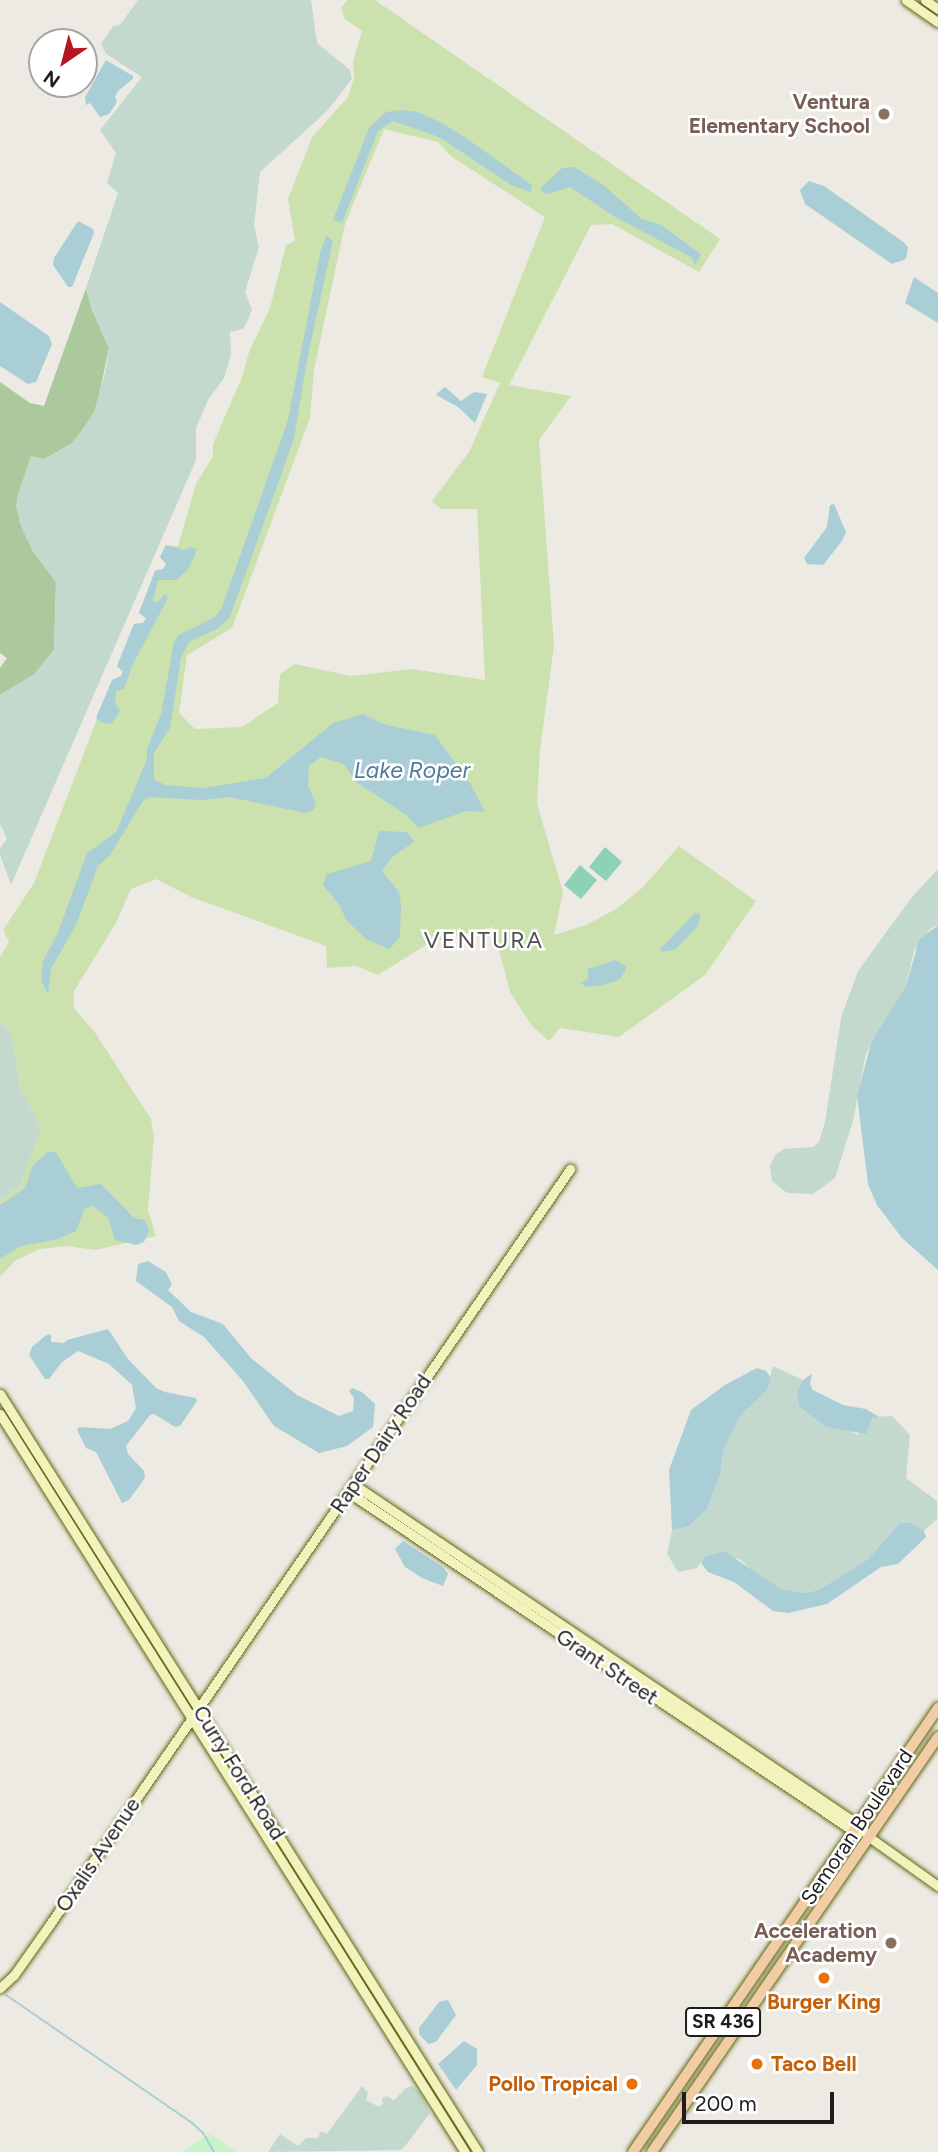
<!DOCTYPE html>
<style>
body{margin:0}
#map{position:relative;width:938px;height:2152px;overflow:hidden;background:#edeae4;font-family:Figtree,sans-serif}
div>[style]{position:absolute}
.grass>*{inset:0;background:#cbe2af}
.forest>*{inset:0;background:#acc89d}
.wetland>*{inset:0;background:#c3d9ce}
.park>*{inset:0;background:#c6f3c7}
.pitch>*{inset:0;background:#8bd3b4}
.water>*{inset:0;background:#a9ced6}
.stream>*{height:2px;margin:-1px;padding:0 1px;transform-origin:1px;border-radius:1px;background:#a9ced6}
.roads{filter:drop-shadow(0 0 2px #626711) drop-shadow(0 0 2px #626711)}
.secondary>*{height:9px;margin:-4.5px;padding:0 4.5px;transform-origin:4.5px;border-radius:4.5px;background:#f2f2bd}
.primary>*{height:10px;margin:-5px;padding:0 5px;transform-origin:5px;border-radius:5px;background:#f1cca5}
.dots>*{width:19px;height:19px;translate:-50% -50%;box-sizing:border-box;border:4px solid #fff;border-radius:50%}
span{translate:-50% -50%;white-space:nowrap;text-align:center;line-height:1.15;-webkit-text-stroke:5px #fff;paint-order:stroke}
.shield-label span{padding:2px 5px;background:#fff;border:2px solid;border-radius:5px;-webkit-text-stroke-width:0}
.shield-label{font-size:19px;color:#1d1d1d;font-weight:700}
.education-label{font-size:21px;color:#785e54;font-weight:700}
.right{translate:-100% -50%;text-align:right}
.street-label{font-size:21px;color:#1d1d1d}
.food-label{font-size:21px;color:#c56008;font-weight:700}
.left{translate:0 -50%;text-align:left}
.water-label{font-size:23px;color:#527a9a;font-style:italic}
.neighbourhood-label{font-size:23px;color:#505050;letter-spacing:2px}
.north{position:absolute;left:28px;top:28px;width:70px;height:70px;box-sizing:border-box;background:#fff;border:2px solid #a5a5a5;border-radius:50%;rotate:215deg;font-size:19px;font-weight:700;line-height:28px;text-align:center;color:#1d1d1d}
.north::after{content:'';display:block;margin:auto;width:24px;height:32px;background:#b4171f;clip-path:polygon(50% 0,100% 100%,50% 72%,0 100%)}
.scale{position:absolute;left:682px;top:2092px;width:152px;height:32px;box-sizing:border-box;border:4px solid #1d1d1d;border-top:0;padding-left:9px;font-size:21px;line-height:24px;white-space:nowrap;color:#1d1d1d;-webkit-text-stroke:5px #fff;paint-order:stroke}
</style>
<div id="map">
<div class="grass">
<div style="clip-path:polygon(evenodd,347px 0,375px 0,720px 239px,699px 272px,612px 224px,591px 225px,509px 385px,571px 396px,539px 440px,554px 646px,540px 750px,537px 804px,563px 892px,554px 935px,586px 925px,616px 909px,642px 888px,679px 846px,756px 901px,705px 975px,619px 1037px,560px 1028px,549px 1041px,532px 1026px,510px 992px,493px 927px,429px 943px,378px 975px,356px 966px,327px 968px,326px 946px,191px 897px,156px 879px,131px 889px,116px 923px,74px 991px,74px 1008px,96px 1034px,151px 1119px,154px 1137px,148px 1210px,156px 1236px,96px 1250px,66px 1246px,40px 1249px,16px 1260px,0 1277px,0 1200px,21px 1185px,41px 1129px,20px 1086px,11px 1031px,0 1022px,0 957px,9px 942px,3px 930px,34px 883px,112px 680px,121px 676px,123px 671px,117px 666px,134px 624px,143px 623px,146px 618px,139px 613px,155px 571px,163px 569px,166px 564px,160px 557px,166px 545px,178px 546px,196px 484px,213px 456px,213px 444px,242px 377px,249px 352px,270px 308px,286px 245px,295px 241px,288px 199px,312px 137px,348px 97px,354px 78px,353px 61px,362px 31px,345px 19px,341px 8px,347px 0,384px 129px,438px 142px,452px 157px,545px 217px,482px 377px,500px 383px,469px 452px,432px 501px,441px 509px,477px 509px,485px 680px,412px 669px,351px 676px,295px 664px,280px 674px,278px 703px,242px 727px,195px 729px,179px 713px,187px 655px,232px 628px,310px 418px,314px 370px,345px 224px,384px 129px)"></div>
</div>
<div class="forest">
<div style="clip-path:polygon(86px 288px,92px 310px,109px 348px,99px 395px,94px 413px,83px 429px,72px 443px,44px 460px,19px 520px,33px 551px,56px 582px,54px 650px,34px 675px,0 695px,0 668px,7px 658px,0 653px,0 382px,30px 403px,44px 406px)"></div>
</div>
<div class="wetland">
<div style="clip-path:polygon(138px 0,311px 0,317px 43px,350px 70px,352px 79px,327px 111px,260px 172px,254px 225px,259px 247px,245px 292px,252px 309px,248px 320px,243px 329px,230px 332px,231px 355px,224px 378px,208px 400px,196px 428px,196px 460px,11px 885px,0 855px,0 848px,7px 839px,0 824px,0 695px,34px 674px,54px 650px,56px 582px,33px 551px,23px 531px,16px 507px,17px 497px,31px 456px,44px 459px,72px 443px,83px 429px,94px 413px,106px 369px,109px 348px,92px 310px,86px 288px,118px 193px,107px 183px,116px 153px,100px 130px,142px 77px,106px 54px,101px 44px,113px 26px,120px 25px)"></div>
<div style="clip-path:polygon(938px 869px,938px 925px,932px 927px,914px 951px,906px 986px,866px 1053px,853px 1121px,835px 1178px,813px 1194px,787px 1193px,772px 1181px,770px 1166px,776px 1154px,784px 1149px,813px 1147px,819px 1142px,825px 1122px,841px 1018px,858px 971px,912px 897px)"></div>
<div style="clip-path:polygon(0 1022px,11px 1031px,20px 1086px,41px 1129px,21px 1185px,0 1200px)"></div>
<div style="clip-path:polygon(773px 1366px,803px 1380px,797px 1391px,826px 1427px,843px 1428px,858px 1435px,872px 1417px,892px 1416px,910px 1435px,906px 1478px,937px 1501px,937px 1519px,924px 1531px,910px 1522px,899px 1524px,868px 1559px,819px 1590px,804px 1593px,781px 1589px,754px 1572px,740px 1559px,704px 1557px,697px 1568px,678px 1572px,667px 1554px,672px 1530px,688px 1527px,707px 1509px,720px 1474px,724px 1449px,741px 1415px,766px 1391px)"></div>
<div style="clip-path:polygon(362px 2086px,368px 2093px,366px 2100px,379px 2107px,383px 2104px,382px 2098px,387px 2096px,394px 2100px,406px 2088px,412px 2086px,419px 2092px,430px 2113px,402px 2150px,268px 2152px,280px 2134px,298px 2146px,306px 2138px,318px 2138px,321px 2131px,327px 2134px)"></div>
</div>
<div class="park">
<div style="clip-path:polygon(210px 2134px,236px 2152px,181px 2152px)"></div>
</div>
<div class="pitch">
<div style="clip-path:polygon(605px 847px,622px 862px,606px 881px,589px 867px)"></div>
<div style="clip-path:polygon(580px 865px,597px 880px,581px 899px,564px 885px)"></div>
</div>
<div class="water">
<div style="clip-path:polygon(106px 60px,133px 76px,133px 79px,118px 91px,115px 97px,117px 102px,109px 114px,100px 117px,90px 103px,86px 105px,85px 97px)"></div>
<div style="clip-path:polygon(400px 110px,418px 112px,440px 122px,466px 138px,532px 185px,531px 192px,511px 185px,439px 137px,393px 121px,378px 131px,342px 223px,333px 220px,369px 128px,386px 112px)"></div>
<div style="clip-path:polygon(574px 167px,602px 184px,642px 219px,661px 225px,701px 254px,695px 265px,691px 257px,615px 217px,570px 187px,549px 194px,541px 192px,541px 188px,562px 168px)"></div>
<div style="clip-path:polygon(809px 181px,824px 186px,902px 241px,908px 247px,906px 259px,892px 264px,805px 204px,800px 190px)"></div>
<div style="clip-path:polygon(78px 221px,93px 229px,94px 233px,72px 287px,68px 287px,53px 265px,54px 258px)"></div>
<div style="clip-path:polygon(326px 236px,333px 241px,306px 365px,294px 439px,230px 617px,217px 629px,190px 641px,181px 658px,170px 728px,154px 753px,154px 779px,165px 785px,203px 788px,266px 778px,333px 723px,363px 714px,386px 725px,435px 735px,470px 783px,485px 812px,466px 811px,419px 828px,406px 815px,356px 782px,344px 764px,321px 757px,309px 766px,308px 786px,316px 803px,313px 810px,306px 813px,229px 797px,202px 800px,149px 797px,143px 801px,110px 855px,98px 866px,76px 925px,51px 969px,48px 994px,41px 981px,43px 961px,57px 935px,87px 853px,116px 832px,147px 759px,147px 749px,161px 714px,174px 642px,179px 635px,215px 617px,222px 607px,288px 420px,320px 253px)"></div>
<div style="clip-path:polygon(914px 277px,938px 293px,938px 323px,905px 303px)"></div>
<div style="clip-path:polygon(0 302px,49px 336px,52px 344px,36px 382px,28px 384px,0 366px)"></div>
<div style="clip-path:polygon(445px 387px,461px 401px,474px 392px,487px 394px,475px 423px,458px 407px,438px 396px,436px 394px)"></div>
<div style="clip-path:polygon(834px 504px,846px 532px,842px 541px,823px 565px,807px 564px,804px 558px,827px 527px,830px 505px)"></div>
<div style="clip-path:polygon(166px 545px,185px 550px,190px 547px,196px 549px,196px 553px,188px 569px,177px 580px,158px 580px,153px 601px,158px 602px,165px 594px,168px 598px,132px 666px,124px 689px,116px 691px,115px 703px,120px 710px,117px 716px,111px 724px,100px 722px,96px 718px,112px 680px,121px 676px,123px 672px,117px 666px,134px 624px,143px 623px,146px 618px,139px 613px,155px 571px,163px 569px,166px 564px,160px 557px)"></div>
<div style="clip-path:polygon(379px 831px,407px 832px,414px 842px,392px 857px,382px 871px,399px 892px,401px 905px,400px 936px,390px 949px,367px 940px,347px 921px,338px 903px,323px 885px,327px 874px,371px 861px)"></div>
<div style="clip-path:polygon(695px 913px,699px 913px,701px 917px,696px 928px,675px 950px,661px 952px,660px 949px)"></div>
<div style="clip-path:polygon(938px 925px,938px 1270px,902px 1238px,877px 1205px,868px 1184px,857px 1096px,871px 1043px,906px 986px,919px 940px)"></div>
<div style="clip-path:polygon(615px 960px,626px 966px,625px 972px,619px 980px,599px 986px,587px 987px,580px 983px,588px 979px,588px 969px)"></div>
<div style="clip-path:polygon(48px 1152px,56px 1152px,77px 1188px,101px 1184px,134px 1218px,145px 1220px,149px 1231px,144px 1242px,136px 1245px,115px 1240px,108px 1218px,93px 1206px,85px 1208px,76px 1231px,58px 1239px,21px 1246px,0 1259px,0 1205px,25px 1188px,33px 1165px)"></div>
<div style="clip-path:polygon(148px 1261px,166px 1272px,172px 1285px,168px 1290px,191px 1312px,223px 1324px,251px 1358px,297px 1395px,339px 1416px,353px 1411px,354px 1398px,349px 1391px,352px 1388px,362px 1392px,375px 1404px,373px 1427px,347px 1446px,319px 1453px,274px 1426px,243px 1381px,204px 1337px,179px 1321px,172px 1307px,136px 1281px,138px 1264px)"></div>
<div style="clip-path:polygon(108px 1329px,128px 1359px,156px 1388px,165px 1392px,196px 1398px,197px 1401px,180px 1426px,175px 1427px,154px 1414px,150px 1415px,126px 1446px,128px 1454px,144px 1471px,145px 1478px,129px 1500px,122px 1503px,96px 1452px,86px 1448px,77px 1430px,79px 1427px,110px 1429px,128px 1421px,136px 1408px,132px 1385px,109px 1364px,78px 1351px,62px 1362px,49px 1379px,45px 1379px,29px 1355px,32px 1347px,45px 1336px,51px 1334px,51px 1342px,64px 1343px,67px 1340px)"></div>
<div style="clip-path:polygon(757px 1368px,766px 1371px,771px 1378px,766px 1391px,741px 1415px,724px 1449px,720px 1474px,707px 1509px,688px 1527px,672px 1530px,669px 1470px,691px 1410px,725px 1385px)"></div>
<div style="clip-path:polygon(812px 1374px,810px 1384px,813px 1390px,843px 1405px,866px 1409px,879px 1417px,872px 1418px,866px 1434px,826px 1427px,799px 1406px,797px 1391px,803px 1380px)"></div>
<div style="clip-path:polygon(910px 1522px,924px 1531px,926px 1537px,898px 1564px,881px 1567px,827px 1604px,788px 1613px,773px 1611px,734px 1582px,708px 1572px,701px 1563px,704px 1557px,724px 1551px,781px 1589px,804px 1593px,819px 1590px,868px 1559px,899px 1524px)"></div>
<div style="clip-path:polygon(403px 1541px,443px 1567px,448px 1574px,443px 1586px,422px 1578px,405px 1567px,395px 1549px)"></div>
<div style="clip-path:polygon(448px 2000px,456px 2015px,436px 2042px,428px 2044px,419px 2034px,419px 2028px,439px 2002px)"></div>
<div style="clip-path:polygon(464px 2041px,477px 2049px,477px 2065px,456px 2090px,438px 2064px)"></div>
</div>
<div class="stream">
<div style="left:6px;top:1995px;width:226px;rotate:34.5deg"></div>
<div style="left:192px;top:2123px;width:15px;rotate:42deg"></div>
<div style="left:203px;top:2133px;width:22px;rotate:60deg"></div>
</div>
<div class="roads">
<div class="secondary">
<div style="left:906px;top:0;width:39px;rotate:35deg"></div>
<div style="left:925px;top:0;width:16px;rotate:35deg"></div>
<div style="left:0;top:1394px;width:896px;rotate:57.76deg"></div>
<div style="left:0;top:1414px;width:872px;rotate:57.79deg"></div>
<div style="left:353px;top:1484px;width:610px;rotate:33.98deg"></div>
<div style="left:859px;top:1825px;width:16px;rotate:50deg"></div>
<div style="left:869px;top:1837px;width:85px;rotate:35.4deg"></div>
<div style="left:348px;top:1492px;width:614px;rotate:33.85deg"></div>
<div style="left:0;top:1988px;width:19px;rotate:-43deg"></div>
<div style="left:14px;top:1975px;width:62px;rotate:-54.8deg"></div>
<div style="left:50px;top:1924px;width:917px;rotate:-55.44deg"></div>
</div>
<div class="primary">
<div style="left:633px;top:2152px;width:539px;rotate:-55.51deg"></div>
<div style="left:652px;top:2152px;width:504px;rotate:-55.43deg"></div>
</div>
</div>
<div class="dots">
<div style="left:884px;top:114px;background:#8d6e63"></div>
<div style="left:891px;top:1943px;background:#8d6e63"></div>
<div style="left:824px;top:1978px;background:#e8710a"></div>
<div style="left:757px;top:2064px;background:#e8710a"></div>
<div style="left:632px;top:2084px;background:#e8710a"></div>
</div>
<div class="shield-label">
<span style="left:723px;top:2022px">SR 436</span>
</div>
<div class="education-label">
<span class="right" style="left:870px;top:114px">Ventura<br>Elementary School</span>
<span class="right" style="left:877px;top:1943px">Acceleration<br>Academy</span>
</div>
<div class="street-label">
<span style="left:381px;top:1444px;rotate:-56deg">Raper Dairy Road</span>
<span style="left:607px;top:1667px;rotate:34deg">Grant Street</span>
<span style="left:239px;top:1773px;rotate:58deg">Curry Ford Road</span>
<span style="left:857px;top:1827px;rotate:-56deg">Semoran Boulevard</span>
<span style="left:98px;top:1855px;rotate:-56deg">Oxalis Avenue</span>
</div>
<div class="food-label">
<span style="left:824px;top:2002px">Burger King</span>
<span class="left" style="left:771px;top:2064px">Taco Bell</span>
<span class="right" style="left:618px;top:2084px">Pollo Tropical</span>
</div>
<div class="water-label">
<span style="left:412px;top:770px">Lake Roper</span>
</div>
<div class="neighbourhood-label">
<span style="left:484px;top:940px">VENTURA</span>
</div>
<div class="north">N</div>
<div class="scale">200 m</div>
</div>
